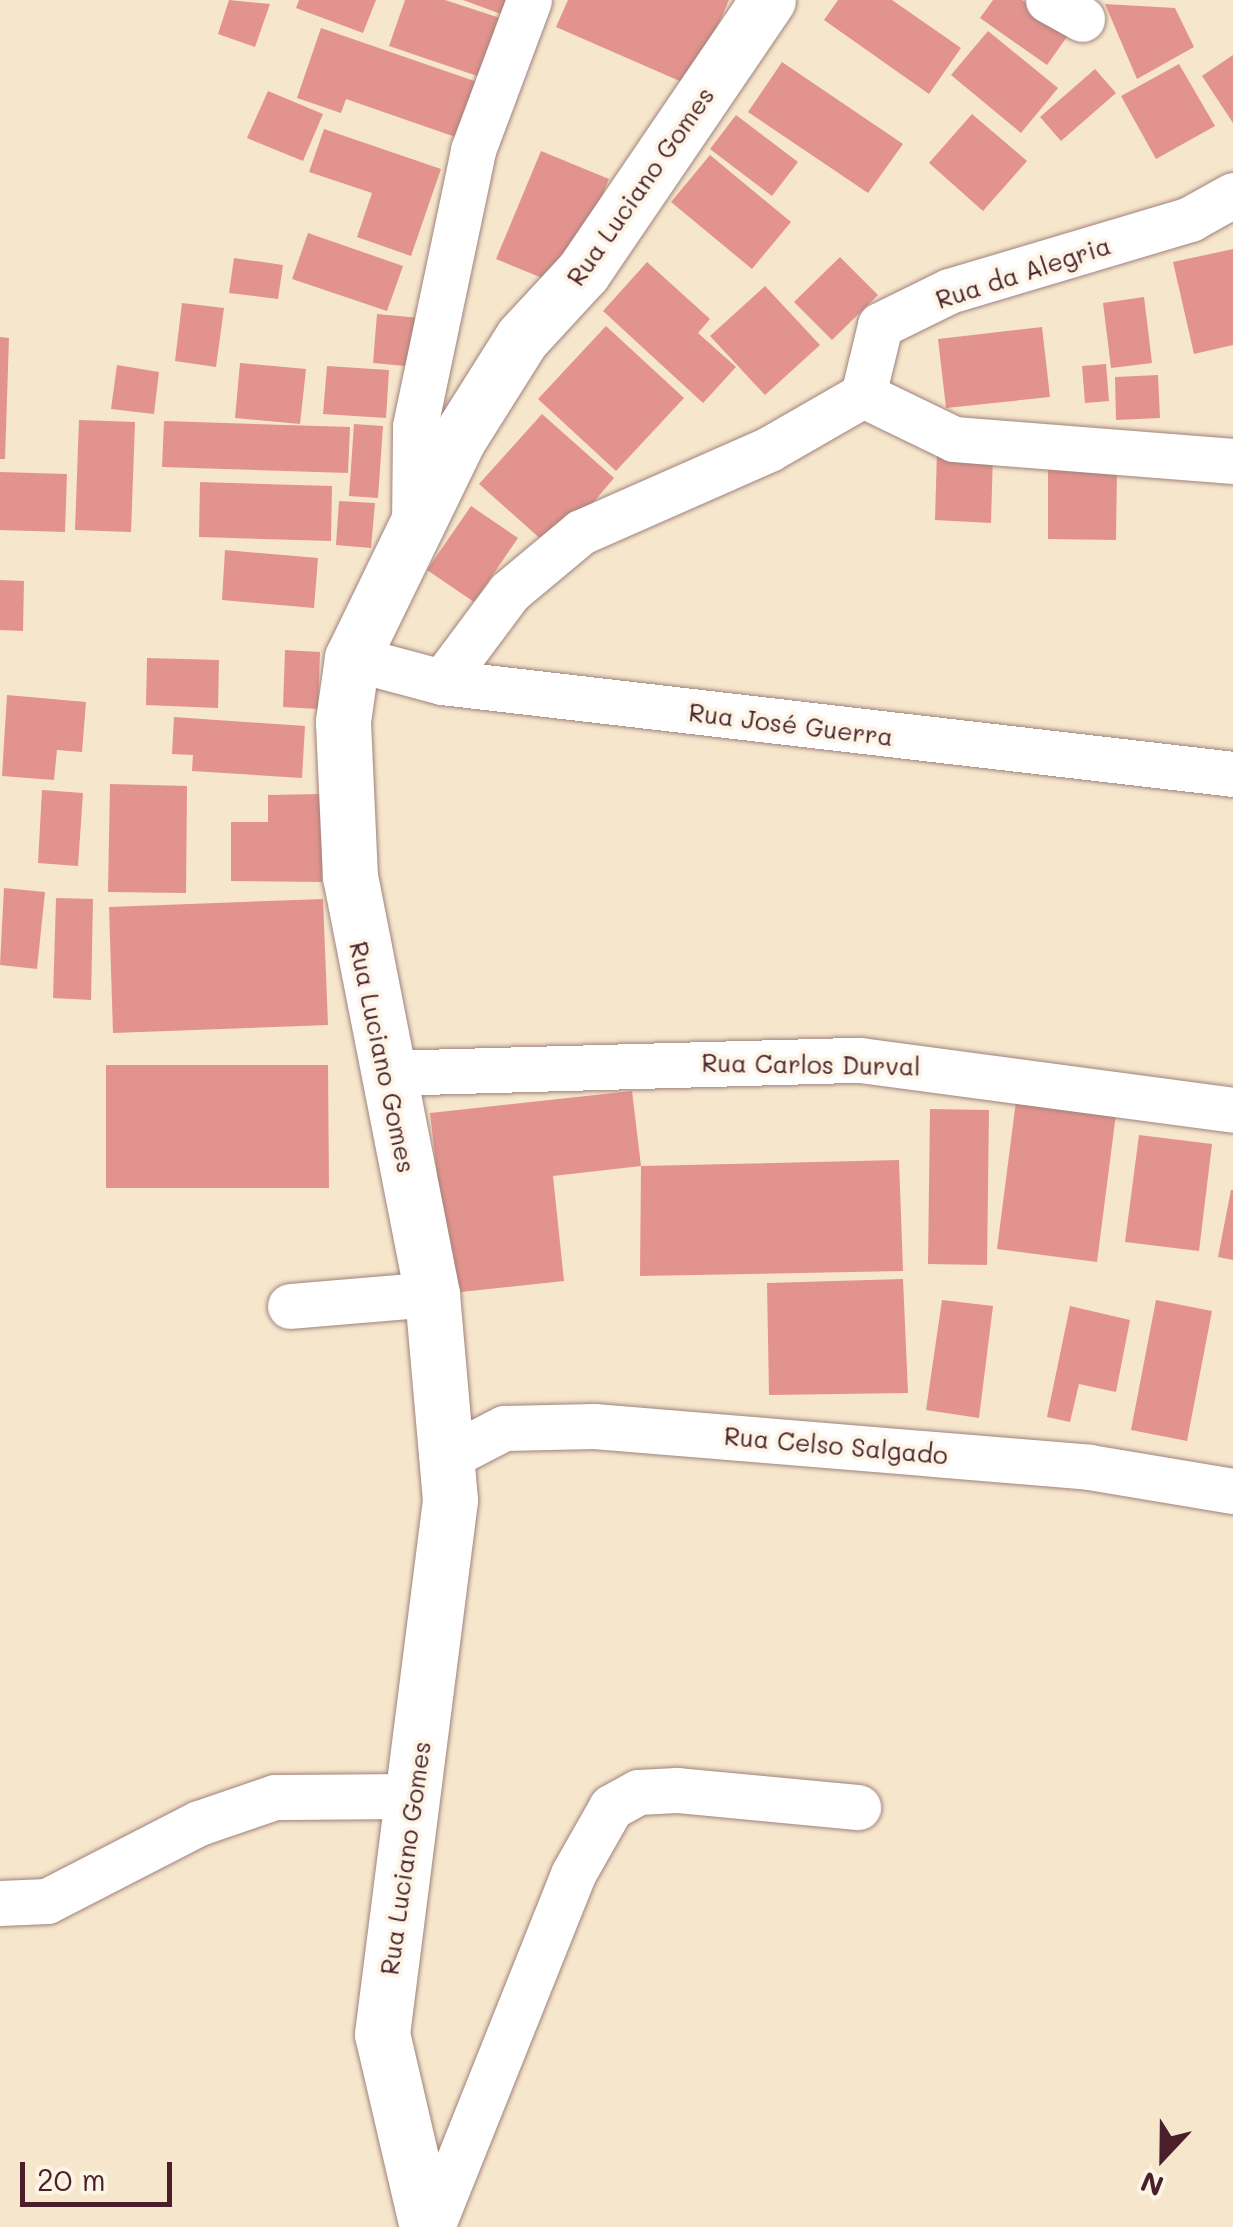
<!DOCTYPE html>
<meta charset="utf-8">
<style>
body{margin:0}
#map{position:relative;width:1233px;height:2227px;overflow:hidden;background:#f6e6cc;font-family:Mali,sans-serif}
div>[style]{position:absolute}
.building>*{inset:0;background:#e3938e}
.roads{filter:drop-shadow(0 0 2px #a0827c) drop-shadow(0 0 2px #a0827c)}
.minor>*{height:45px;margin:-22.5px;padding:0 22.5px;transform-origin:22.5px;border-radius:22.5px;background:#fff}
.tertiary>*{height:55px;margin:-27.5px;padding:0 27.5px;transform-origin:27.5px;border-radius:27.5px;background:#fff}
span{translate:-50% -50%;white-space:nowrap;text-align:center;line-height:1.15;-webkit-text-stroke:8px #fcf5e5;paint-order:stroke}
.street-label{font-size:25px;color:#4a1f2b}
.north{position:absolute;left:1113px;top:2107px;width:100px;height:100px;-webkit-text-stroke:8px #fcf5e5;paint-order:stroke;rotate:202deg;font-size:28px;font-weight:700;line-height:40px;text-align:center;color:#4a1f2b}
.north::after{content:'';display:block;margin:auto;width:35px;height:45px;background:#4a1f2b;clip-path:polygon(50% 0,100% 100%,50% 72%,0 100%)}
.scale{position:absolute;left:20px;top:2162px;width:152px;height:45px;box-sizing:border-box;border:5px solid #4a1f2b;border-top:0;padding-left:12px;font-size:30px;line-height:35px;white-space:nowrap;color:#4a1f2b;-webkit-text-stroke:8px #fcf5e5;paint-order:stroke}
</style>
<div id="map">
<div class="building">
<div style="clip-path:polygon(229px 0,270px 4px,255px 47px,218px 34px)"></div>
<div style="clip-path:polygon(299px 0,376px 0,363px 33px,296px 8px)"></div>
<div style="clip-path:polygon(405px 0,445px 0,515px 23px,495px 82px,389px 46px)"></div>
<div style="clip-path:polygon(463px 0,516px 0,509px 17px)"></div>
<div style="clip-path:polygon(568px 0,729px 0,691px 86px,556px 27px)"></div>
<div style="clip-path:polygon(838px 0,892px 0,961px 48px,929px 94px,824px 20px)"></div>
<div style="clip-path:polygon(993px 0,1022px 0,1069px 34px,1047px 65px,980px 18px)"></div>
<div style="clip-path:polygon(1105px 4px,1175px 8px,1194px 47px,1137px 79px)"></div>
<div style="clip-path:polygon(321px 28px,483px 84px,464px 140px,346px 99px,341px 113px,297px 98px)"></div>
<div style="clip-path:polygon(988px 31px,1058px 88px,1021px 133px,951px 75px)"></div>
<div style="clip-path:polygon(1233px 55px,1233px 123px,1202px 76px)"></div>
<div style="clip-path:polygon(782px 62px,903px 144px,868px 193px,748px 112px)"></div>
<div style="clip-path:polygon(1179px 64px,1215px 126px,1156px 159px,1121px 96px)"></div>
<div style="clip-path:polygon(1095px 69px,1116px 93px,1061px 141px,1040px 117px)"></div>
<div style="clip-path:polygon(268px 91px,323px 114px,303px 161px,247px 138px)"></div>
<div style="clip-path:polygon(972px 114px,1027px 161px,983px 211px,929px 163px)"></div>
<div style="clip-path:polygon(736px 115px,798px 162px,772px 196px,710px 149px)"></div>
<div style="clip-path:polygon(324px 129px,441px 169px,411px 256px,357px 237px,372px 193px,309px 172px)"></div>
<div style="clip-path:polygon(541px 151px,609px 179px,564px 287px,496px 259px)"></div>
<div style="clip-path:polygon(710px 155px,791px 222px,752px 269px,671px 202px)"></div>
<div style="clip-path:polygon(308px 233px,403px 266px,387px 311px,292px 279px)"></div>
<div style="clip-path:polygon(1233px 249px,1233px 345px,1194px 354px,1173px 262px)"></div>
<div style="clip-path:polygon(840px 257px,878px 295px,832px 340px,794px 302px)"></div>
<div style="clip-path:polygon(234px 258px,283px 265px,278px 299px,229px 293px)"></div>
<div style="clip-path:polygon(647px 262px,710px 319px,698px 333px,736px 367px,703px 403px,603px 311px)"></div>
<div style="clip-path:polygon(765px 286px,820px 345px,765px 395px,710px 336px)"></div>
<div style="clip-path:polygon(1144px 297px,1152px 363px,1111px 368px,1103px 303px)"></div>
<div style="clip-path:polygon(182px 303px,224px 308px,216px 367px,175px 361px)"></div>
<div style="clip-path:polygon(377px 314px,420px 318px,416px 367px,373px 363px)"></div>
<div style="clip-path:polygon(606px 326px,684px 398px,616px 471px,538px 399px)"></div>
<div style="clip-path:polygon(1042px 327px,1050px 397px,946px 408px,938px 339px)"></div>
<div style="clip-path:polygon(0 337px,9px 338px,5px 459px,0 459px)"></div>
<div style="clip-path:polygon(240px 363px,306px 369px,300px 424px,235px 418px)"></div>
<div style="clip-path:polygon(1106px 364px,1109px 401px,1085px 403px,1082px 366px)"></div>
<div style="clip-path:polygon(117px 365px,159px 372px,154px 414px,111px 409px)"></div>
<div style="clip-path:polygon(327px 366px,389px 370px,386px 418px,323px 414px)"></div>
<div style="clip-path:polygon(1158px 375px,1160px 418px,1116px 420px,1115px 377px)"></div>
<div style="clip-path:polygon(542px 414px,614px 478px,553px 550px,479px 484px)"></div>
<div style="clip-path:polygon(79px 420px,135px 422px,131px 532px,75px 530px)"></div>
<div style="clip-path:polygon(164px 421px,350px 427px,348px 473px,162px 467px)"></div>
<div style="clip-path:polygon(354px 424px,383px 426px,378px 498px,349px 496px)"></div>
<div style="clip-path:polygon(937px 451px,993px 453px,991px 523px,935px 520px)"></div>
<div style="clip-path:polygon(1048px 467px,1117px 468px,1116px 540px,1048px 539px)"></div>
<div style="clip-path:polygon(0 472px,67px 474px,65px 532px,0 530px)"></div>
<div style="clip-path:polygon(200px 482px,332px 486px,331px 541px,199px 537px)"></div>
<div style="clip-path:polygon(339px 501px,375px 503px,371px 548px,336px 545px)"></div>
<div style="clip-path:polygon(471px 506px,518px 538px,474px 602px,427px 570px)"></div>
<div style="clip-path:polygon(225px 550px,318px 558px,314px 608px,222px 600px)"></div>
<div style="clip-path:polygon(0 580px,24px 581px,23px 631px,0 630px)"></div>
<div style="clip-path:polygon(285px 650px,320px 652px,318px 709px,283px 707px)"></div>
<div style="clip-path:polygon(147px 658px,219px 660px,218px 708px,146px 705px)"></div>
<div style="clip-path:polygon(7px 695px,86px 702px,82px 752px,57px 750px,54px 780px,2px 776px)"></div>
<div style="clip-path:polygon(174px 717px,305px 726px,302px 778px,192px 771px,193px 755px,172px 754px)"></div>
<div style="clip-path:polygon(110px 784px,187px 786px,186px 893px,108px 892px)"></div>
<div style="clip-path:polygon(42px 790px,83px 793px,78px 866px,38px 863px)"></div>
<div style="clip-path:polygon(322px 794px,322px 882px,231px 881px,231px 822px,268px 822px,268px 795px)"></div>
<div style="clip-path:polygon(4px 888px,45px 892px,37px 969px,0 965px)"></div>
<div style="clip-path:polygon(56px 898px,93px 899px,91px 1000px,53px 998px)"></div>
<div style="clip-path:polygon(323px 899px,328px 1025px,113px 1033px,109px 907px)"></div>
<div style="clip-path:polygon(106px 1065px,328px 1065px,329px 1188px,106px 1188px)"></div>
<div style="clip-path:polygon(632px 1091px,641px 1166px,553px 1176px,564px 1281px,451px 1293px,430px 1113px)"></div>
<div style="clip-path:polygon(1016px 1101px,1116px 1114px,1097px 1262px,997px 1249px)"></div>
<div style="clip-path:polygon(930px 1109px,989px 1110px,987px 1265px,928px 1264px)"></div>
<div style="clip-path:polygon(1139px 1135px,1212px 1144px,1199px 1251px,1125px 1242px)"></div>
<div style="clip-path:polygon(899px 1160px,903px 1271px,640px 1276px,641px 1166px)"></div>
<div style="clip-path:polygon(1231px 1190px,1233px 1190px,1233px 1260px,1218px 1257px)"></div>
<div style="clip-path:polygon(903px 1279px,908px 1393px,769px 1395px,767px 1283px)"></div>
<div style="clip-path:polygon(942px 1300px,993px 1306px,979px 1418px,926px 1410px)"></div>
<div style="clip-path:polygon(1156px 1300px,1212px 1311px,1187px 1441px,1131px 1430px)"></div>
<div style="clip-path:polygon(1070px 1306px,1130px 1320px,1116px 1392px,1079px 1384px,1070px 1422px,1047px 1417px)"></div>
</div>
<div class="roads">
<div class="minor">
<div style="left:1048px;top:0;width:39px;rotate:29deg"></div>
<div style="left:863px;top:395px;width:72px;rotate:-76.3deg"></div>
<div style="left:880px;top:325px;width:77px;rotate:-26.2deg"></div>
<div style="left:949px;top:291px;width:252px;rotate:-16.6deg"></div>
<div style="left:1190px;top:219px;width:49px;rotate:-29.2deg"></div>
<div style="left:863px;top:395px;width:101px;rotate:25.8deg"></div>
<div style="left:954px;top:439px;width:280px;rotate:4.5deg"></div>
<div style="left:414px;top:527px;width:101px;rotate:-89.4deg"></div>
<div style="left:415px;top:426px;width:282px;rotate:-78.1deg"></div>
<div style="left:473px;top:150px;width:160px;rotate:-69.5deg"></div>
<div style="left:352px;top:658px;width:93px;rotate:14.9deg"></div>
<div style="left:442px;top:682px;width:796px;rotate:6.63deg"></div>
<div style="left:442px;top:682px;width:112px;rotate:-53.3deg"></div>
<div style="left:509px;top:592px;width:94px;rotate:-39.8deg"></div>
<div style="left:581px;top:532px;width:206px;rotate:-23.8deg"></div>
<div style="left:769px;top:449px;width:108px;rotate:-29.9deg"></div>
<div style="left:386px;top:1073px;width:474px;rotate:-1.6deg"></div>
<div style="left:860px;top:1060px;width:376px;rotate:7.6deg"></div>
<div style="left:290px;top:1306px;width:143px;rotate:-4.8deg"></div>
<div style="left:444px;top:1459px;width:68px;rotate:-27.3deg"></div>
<div style="left:504px;top:1428px;width:90px;rotate:-1.3deg"></div>
<div style="left:594px;top:1426px;width:497px;rotate:4.7deg"></div>
<div style="left:1089px;top:1467px;width:146px;rotate:9.5deg"></div>
<div style="left:0;top:1903px;width:47px;rotate:-2.4deg"></div>
<div style="left:47px;top:1901px;width:171px;rotate:-27.2deg"></div>
<div style="left:199px;top:1823px;width:80px;rotate:-18.9deg"></div>
<div style="left:275px;top:1797px;width:141px;rotate:-0.4deg"></div>
<div style="left:432px;top:2227px;width:380px;rotate:-68.2deg"></div>
<div style="left:573px;top:1874px;width:77px;rotate:-60.4deg"></div>
<div style="left:611px;top:1807px;width:31px;rotate:-29deg"></div>
<div style="left:638px;top:1792px;width:39px;rotate:-3deg"></div>
<div style="left:677px;top:1790px;width:182px;rotate:5.4deg"></div>
</div>
<div class="tertiary">
<div style="left:427px;top:2227px;width:198px;rotate:-103.1deg"></div>
<div style="left:382px;top:2034px;width:538px;rotate:-82.74deg"></div>
<div style="left:450px;top:1500px;width:207px;rotate:-95deg"></div>
<div style="left:432px;top:1294px;width:425px;rotate:-101.1deg"></div>
<div style="left:350px;top:877px;width:156px;rotate:-92.6deg"></div>
<div style="left:343px;top:721px;width:64px;rotate:-81.9deg"></div>
<div style="left:352px;top:658px;width:245px;rotate:-64.1deg"></div>
<div style="left:459px;top:438px;width:118px;rotate:-57.8deg"></div>
<div style="left:522px;top:338px;width:90px;rotate:-47.3deg"></div>
<div style="left:583px;top:272px;width:329px;rotate:-55.8deg"></div>
</div>
</div>
<div class="street-label">
<span style="left:640px;top:186px;rotate:-55deg">Rua Luciano Gomes</span>
<span style="left:1023px;top:272px;rotate:-18deg">Rua da Alegria</span>
<span style="left:791px;top:724px;rotate:7deg">Rua José Guerra</span>
<span style="left:383px;top:1057px;rotate:78deg">Rua Luciano Gomes</span>
<span style="left:811px;top:1064px;rotate:1deg">Rua Carlos Durval</span>
<span style="left:836px;top:1445px;rotate:5deg">Rua Celso Salgado</span>
<span style="left:405px;top:1858px;rotate:-82deg">Rua Luciano Gomes</span>
</div>
<div class="north">N</div>
<div class="scale">20 m</div>
</div>
